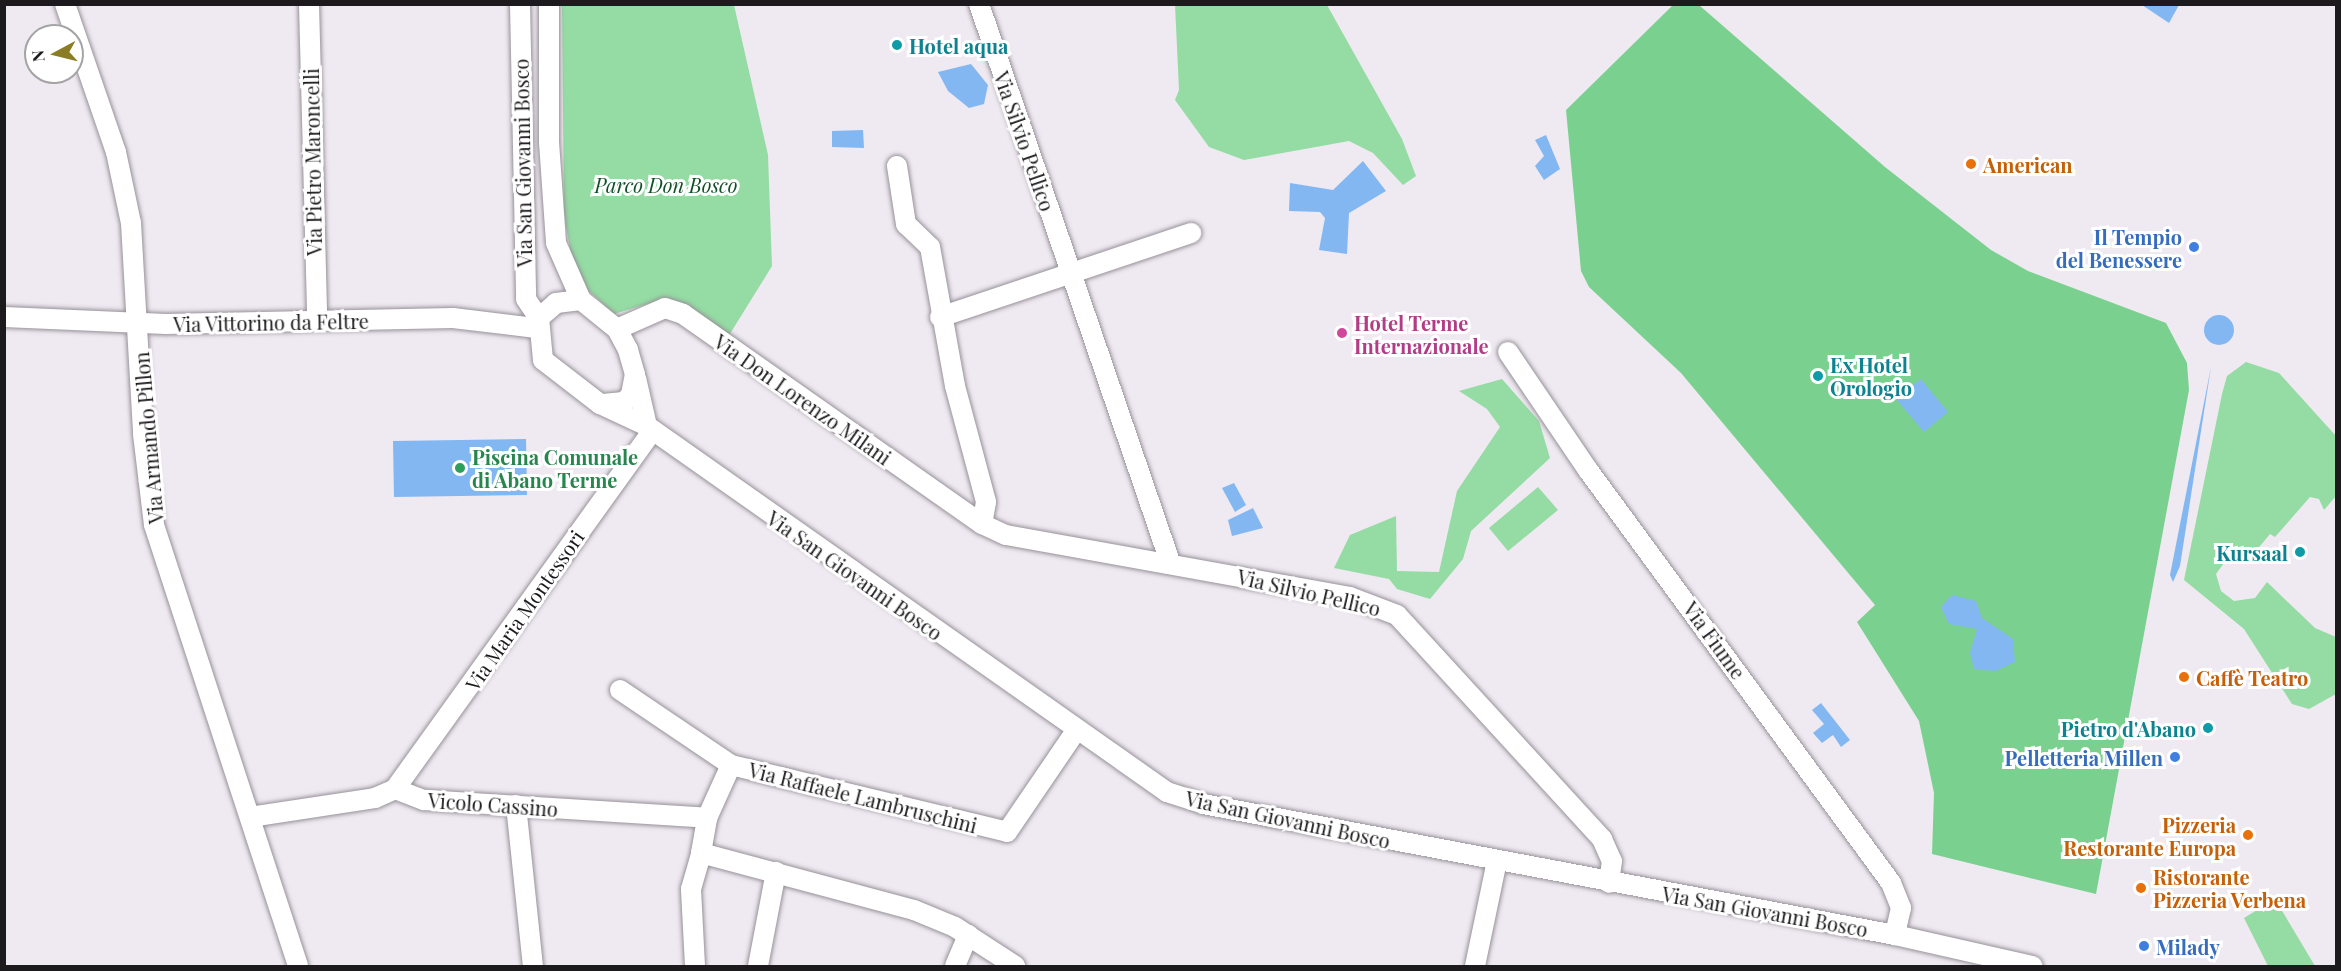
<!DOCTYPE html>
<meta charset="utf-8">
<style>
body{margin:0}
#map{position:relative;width:2341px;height:971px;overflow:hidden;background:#efe9f1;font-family:"Playfair Display",serif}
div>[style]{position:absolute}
.green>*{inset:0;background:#94dca3}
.forest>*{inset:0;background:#7ad18f}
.water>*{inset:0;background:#83b7f2}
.round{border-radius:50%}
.roads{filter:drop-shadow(0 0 2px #979199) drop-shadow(0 0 2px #979199)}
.minor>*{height:20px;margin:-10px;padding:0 10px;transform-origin:10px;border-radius:10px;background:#fff}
.dots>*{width:16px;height:16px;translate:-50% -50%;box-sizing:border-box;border:3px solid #fff;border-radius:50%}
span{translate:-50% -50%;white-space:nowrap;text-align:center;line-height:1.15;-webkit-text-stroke:6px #fff;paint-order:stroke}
.culture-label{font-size:20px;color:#0d838f;font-weight:700}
.left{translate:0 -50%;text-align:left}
.right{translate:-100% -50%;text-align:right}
.street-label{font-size:20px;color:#1c1a1d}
.food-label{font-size:20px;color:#c56008;font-weight:700}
.park-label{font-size:20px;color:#105026;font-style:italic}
.shop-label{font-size:20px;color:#366cbe;font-weight:700}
.hotel-label{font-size:20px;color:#b23c85;font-weight:700}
.leisure-label{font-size:20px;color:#27864d;font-weight:700}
.frame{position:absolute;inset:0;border:6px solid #1c1a1d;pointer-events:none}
.north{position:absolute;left:24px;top:24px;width:60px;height:60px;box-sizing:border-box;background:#fff;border:2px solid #a4a3a5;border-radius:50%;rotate:263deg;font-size:16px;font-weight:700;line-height:24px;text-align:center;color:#1c1a1d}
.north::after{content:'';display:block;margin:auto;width:21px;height:27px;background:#8b7d24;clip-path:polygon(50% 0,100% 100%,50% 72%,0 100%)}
</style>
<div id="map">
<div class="green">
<div style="clip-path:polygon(562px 5px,734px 5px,768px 155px,772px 266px,728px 337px,681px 302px,667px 298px,614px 314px,575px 278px,564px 214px)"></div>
<div style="clip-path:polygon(1175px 5px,1327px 5px,1402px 139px,1416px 176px,1403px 185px,1373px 153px,1349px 141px,1244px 160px,1209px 147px,1175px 100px,1179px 90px)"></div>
<div style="clip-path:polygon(2246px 362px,2279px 373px,2336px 436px,2336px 496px,2324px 510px,2319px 499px,2310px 497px,2275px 537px,2270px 534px,2255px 552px,2232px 552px,2216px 574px,2221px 591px,2234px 601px,2255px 598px,2267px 582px,2315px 628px,2336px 637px,2336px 694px,2309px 709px,2292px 704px,2244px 629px,2184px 580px,2222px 394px,2227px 376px)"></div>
<div style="clip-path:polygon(1502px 379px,1539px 421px,1550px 458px,1471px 531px,1463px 559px,1430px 599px,1397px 589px,1389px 579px,1334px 568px,1350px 535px,1396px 516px,1397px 571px,1439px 572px,1457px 491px,1500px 427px,1487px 409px,1459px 391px)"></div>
<div style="clip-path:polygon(1538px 487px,1558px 510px,1508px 551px,1489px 528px)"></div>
<div style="clip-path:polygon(2275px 899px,2315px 966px,2268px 966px,2244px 918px)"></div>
</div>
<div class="forest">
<div style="clip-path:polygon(1673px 5px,1699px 5px,1885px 167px,1991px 250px,2028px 271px,2166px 323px,2187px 363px,2189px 390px,2096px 894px,1932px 854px,1934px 793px,1919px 721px,1857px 622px,1875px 605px,1681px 373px,1589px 287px,1581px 271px,1566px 110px)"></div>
</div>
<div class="water">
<div style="clip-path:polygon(2142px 5px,2179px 5px,2169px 23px)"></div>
<div style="clip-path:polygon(971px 64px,988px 85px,984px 104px,969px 108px,948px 91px,938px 72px)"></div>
<div style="clip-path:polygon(863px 130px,864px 148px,832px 147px,832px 131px)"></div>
<div style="clip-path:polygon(1546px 135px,1560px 169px,1544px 180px,1535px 166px,1544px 156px,1535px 140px)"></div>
<div style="clip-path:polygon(1363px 161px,1386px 191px,1349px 213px,1347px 254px,1319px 250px,1325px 218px,1320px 212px,1289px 211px,1290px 183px,1333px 190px)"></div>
<div class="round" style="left:2204px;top:315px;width:30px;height:30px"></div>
<div style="clip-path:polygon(2211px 367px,2180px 566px,2173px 582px,2170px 575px)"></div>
<div style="clip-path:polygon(1921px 379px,1948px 412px,1924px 432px,1896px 399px)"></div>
<div style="clip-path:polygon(526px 439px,527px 495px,394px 497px,393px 441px)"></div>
<div style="clip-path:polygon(1234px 483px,1246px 505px,1235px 512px,1222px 488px)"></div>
<div style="clip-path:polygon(1253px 508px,1263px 528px,1232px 536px,1228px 520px)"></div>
<div style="clip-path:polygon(1952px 595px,1976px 601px,1982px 618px,2013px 639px,2015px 662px,1996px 671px,1974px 669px,1970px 653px,1977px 629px,1949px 624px,1941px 607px)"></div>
<div style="clip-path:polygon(1821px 703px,1850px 740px,1841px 747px,1833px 735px,1822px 743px,1813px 733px,1824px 724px,1812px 710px)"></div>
</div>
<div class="roads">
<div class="minor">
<div style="left:65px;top:4px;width:157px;rotate:71deg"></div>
<div style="left:116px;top:152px;width:73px;rotate:78.1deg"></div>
<div style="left:131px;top:223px;width:211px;rotate:86.7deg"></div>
<div style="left:143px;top:434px;width:92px;rotate:83.1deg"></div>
<div style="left:154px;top:525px;width:464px;rotate:71.9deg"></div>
<div style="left:309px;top:4px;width:316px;rotate:88.5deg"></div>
<div style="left:520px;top:4px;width:295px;rotate:88.8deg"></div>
<div style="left:526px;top:299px;width:23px;rotate:56deg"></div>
<div style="left:549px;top:4px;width:138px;rotate:90deg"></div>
<div style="left:549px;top:142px;width:101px;rotate:86deg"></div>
<div style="left:556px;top:243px;width:62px;rotate:66.3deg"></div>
<div style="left:979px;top:4px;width:590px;rotate:71.1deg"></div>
<div style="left:897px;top:166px;width:59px;rotate:81.2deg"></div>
<div style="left:906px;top:224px;width:33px;rotate:44deg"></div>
<div style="left:930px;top:247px;width:141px;rotate:79.8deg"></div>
<div style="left:955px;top:386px;width:120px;rotate:75deg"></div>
<div style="left:986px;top:502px;width:22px;rotate:100deg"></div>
<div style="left:581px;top:300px;width:46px;rotate:38.9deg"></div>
<div style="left:617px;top:329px;width:24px;rotate:62deg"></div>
<div style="left:628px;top:350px;width:25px;rotate:74deg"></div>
<div style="left:635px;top:374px;width:21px;rotate:101deg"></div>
<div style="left:631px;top:395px;width:10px;rotate:135deg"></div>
<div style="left:624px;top:402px;width:24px;rotate:175deg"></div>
<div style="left:600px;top:404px;width:72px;rotate:-142.3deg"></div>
<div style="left:543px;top:360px;width:42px;rotate:-95.4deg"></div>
<div style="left:539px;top:318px;width:23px;rotate:-41deg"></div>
<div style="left:556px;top:303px;width:25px;rotate:-7deg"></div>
<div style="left:4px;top:317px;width:162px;rotate:2.5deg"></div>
<div style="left:166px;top:324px;width:287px;rotate:-1.2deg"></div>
<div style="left:453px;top:318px;width:84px;rotate:6.9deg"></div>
<div style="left:940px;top:317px;width:265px;rotate:-18.5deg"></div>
<div style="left:617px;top:329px;width:52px;rotate:-23.6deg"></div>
<div style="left:665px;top:308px;width:19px;rotate:18deg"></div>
<div style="left:683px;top:314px;width:365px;rotate:35.1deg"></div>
<div style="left:982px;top:524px;width:26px;rotate:25deg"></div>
<div style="left:1006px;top:535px;width:350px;rotate:10.2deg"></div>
<div style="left:1350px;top:597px;width:50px;rotate:21deg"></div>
<div style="left:1397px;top:615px;width:304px;rotate:47.5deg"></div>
<div style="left:1602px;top:839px;width:24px;rotate:66deg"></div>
<div style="left:1612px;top:861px;width:22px;rotate:98deg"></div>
<div style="left:1508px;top:352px;width:143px;rotate:55.9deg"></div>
<div style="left:1588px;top:470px;width:512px;rotate:53.73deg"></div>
<div style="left:1891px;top:883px;width:27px;rotate:68deg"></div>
<div style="left:1901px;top:908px;width:28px;rotate:103deg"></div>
<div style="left:600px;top:404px;width:52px;rotate:25.1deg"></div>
<div style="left:647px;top:426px;width:49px;rotate:-102.9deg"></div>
<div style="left:647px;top:426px;width:636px;rotate:35.14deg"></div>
<div style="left:1167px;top:792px;width:38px;rotate:18deg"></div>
<div style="left:1203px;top:804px;width:704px;rotate:10.72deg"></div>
<div style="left:1895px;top:935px;width:141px;rotate:12.7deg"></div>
<div style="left:620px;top:690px;width:134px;rotate:34deg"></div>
<div style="left:731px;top:765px;width:284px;rotate:13.6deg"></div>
<div style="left:1007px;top:832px;width:122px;rotate:-55.7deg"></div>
<div style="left:395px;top:789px;width:31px;rotate:21deg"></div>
<div style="left:424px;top:800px;width:284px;rotate:3.6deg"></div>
<div style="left:516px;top:805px;width:162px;rotate:84deg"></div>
<div style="left:250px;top:817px;width:126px;rotate:-8.6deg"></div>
<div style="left:375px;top:798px;width:22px;rotate:-24deg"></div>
<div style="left:395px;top:789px;width:441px;rotate:-54.3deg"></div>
<div style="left:701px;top:853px;width:220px;rotate:15deg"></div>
<div style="left:914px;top:910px;width:44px;rotate:22.5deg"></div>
<div style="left:955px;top:927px;width:72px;rotate:33deg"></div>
<div style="left:701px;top:853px;width:36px;rotate:-80deg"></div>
<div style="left:707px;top:818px;width:58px;rotate:-65.6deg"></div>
<div style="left:695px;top:966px;width:77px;rotate:-93deg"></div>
<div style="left:691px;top:889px;width:37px;rotate:-74deg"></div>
<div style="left:758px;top:966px;width:96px;rotate:-79.2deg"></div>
<div style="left:955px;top:966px;width:34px;rotate:-67deg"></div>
<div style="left:1475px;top:966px;width:107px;rotate:-78.2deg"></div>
</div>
</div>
<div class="dots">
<div style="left:897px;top:45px;background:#0f9aa8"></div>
<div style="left:1971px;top:164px;background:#e8710a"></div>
<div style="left:2194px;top:247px;background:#3f7fe0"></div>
<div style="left:1342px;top:333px;background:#d1479c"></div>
<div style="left:1818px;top:376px;background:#0f9aa8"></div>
<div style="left:460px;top:468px;background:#2e9e5b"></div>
<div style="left:2300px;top:552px;background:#0f9aa8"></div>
<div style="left:2184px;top:677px;background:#e8710a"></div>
<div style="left:2208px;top:728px;background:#0f9aa8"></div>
<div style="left:2175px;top:757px;background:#3f7fe0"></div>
<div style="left:2248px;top:835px;background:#e8710a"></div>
<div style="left:2141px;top:888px;background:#e8710a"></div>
<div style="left:2144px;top:946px;background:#3f7fe0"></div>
</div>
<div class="culture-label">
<span class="left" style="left:909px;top:45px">Hotel aqua</span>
<span class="left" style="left:1830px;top:376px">Ex Hotel<br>Orologio</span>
<span class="right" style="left:2288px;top:552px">Kursaal</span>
<span class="right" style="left:2196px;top:728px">Pietro d'Abano</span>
</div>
<div class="street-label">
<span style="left:1025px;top:141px;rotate:71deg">Via Silvio Pellico</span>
<span style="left:312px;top:162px;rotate:-91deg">Via Pietro Maroncelli</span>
<span style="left:522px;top:163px;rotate:-91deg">Via San Giovanni Bosco</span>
<span style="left:271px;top:322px;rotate:-1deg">Via Vittorino da Feltre</span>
<span style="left:803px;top:399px;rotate:35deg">Via Don Lorenzo Milani</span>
<span style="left:148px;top:438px;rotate:-95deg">Via Armando Pillon</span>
<span style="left:855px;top:575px;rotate:35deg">Via San Giovanni Bosco</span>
<span style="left:1309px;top:592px;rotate:13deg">Via Silvio Pellico</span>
<span style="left:524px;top:610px;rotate:-55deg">Via Maria Montessori</span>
<span style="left:1715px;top:640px;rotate:54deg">Via Fiume</span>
<span style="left:863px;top:797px;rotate:14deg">Via Raffaele Lambruschini</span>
<span style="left:493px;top:804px;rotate:4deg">Vicolo Cassino</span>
<span style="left:1288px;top:819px;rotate:12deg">Via San Giovanni Bosco</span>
<span style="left:1765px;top:911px;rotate:10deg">Via San Giovanni Bosco</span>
</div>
<div class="food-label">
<span class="left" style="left:1983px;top:164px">American</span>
<span class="left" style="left:2196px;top:677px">Caffè Teatro</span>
<span class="right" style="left:2236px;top:836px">Pizzeria<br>Restorante Europa</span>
<span class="left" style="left:2153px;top:888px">Ristorante<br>Pizzeria Verbena</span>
</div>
<div class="park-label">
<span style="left:666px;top:184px">Parco Don Bosco</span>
</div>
<div class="shop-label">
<span class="right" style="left:2182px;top:248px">Il Tempio<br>del Benessere</span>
<span class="right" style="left:2163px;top:757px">Pelletteria Millen</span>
<span class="left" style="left:2156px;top:946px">Milady</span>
</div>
<div class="hotel-label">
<span class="left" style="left:1354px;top:334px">Hotel Terme<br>Internazionale</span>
</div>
<div class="leisure-label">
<span class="left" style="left:472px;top:468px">Piscina Comunale<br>di Abano Terme</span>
</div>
<div class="frame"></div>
<div class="north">N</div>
</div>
